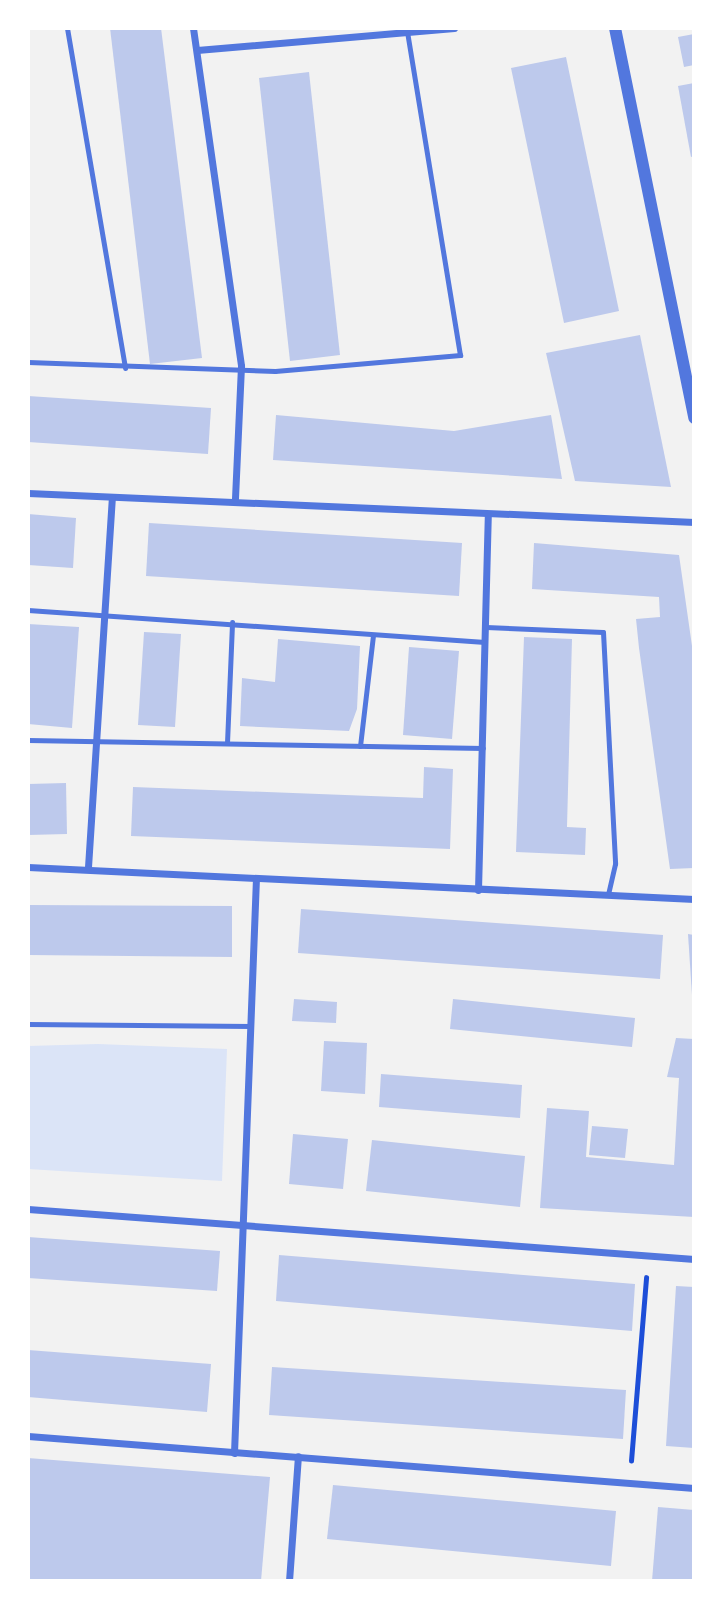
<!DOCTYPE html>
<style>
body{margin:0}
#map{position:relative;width:722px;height:1609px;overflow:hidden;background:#f2f2f2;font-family:Arial,sans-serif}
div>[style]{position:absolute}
.green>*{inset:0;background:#dbe4f7}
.building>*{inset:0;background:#bdc9ec}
.path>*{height:4.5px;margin:-2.25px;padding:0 2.25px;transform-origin:2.25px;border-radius:2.25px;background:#1d4ed8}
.service>*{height:5px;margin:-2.5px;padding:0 2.5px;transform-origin:2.5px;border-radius:2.5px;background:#5277de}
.minor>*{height:7px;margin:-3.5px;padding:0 3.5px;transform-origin:3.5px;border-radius:3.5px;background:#5277de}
.tertiary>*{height:12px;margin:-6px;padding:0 6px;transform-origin:6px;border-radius:6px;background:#5277de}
span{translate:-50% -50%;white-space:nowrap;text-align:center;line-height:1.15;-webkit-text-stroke:5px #fff;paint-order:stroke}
.frame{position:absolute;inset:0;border:30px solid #fff;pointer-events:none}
</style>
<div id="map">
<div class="green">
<div style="clip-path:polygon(98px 1044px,227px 1049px,222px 1181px,28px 1169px,28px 1046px)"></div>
</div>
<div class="building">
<div style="clip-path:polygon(110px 28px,161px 28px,202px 358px,150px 364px)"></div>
<div style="clip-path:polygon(694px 34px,694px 65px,684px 67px,678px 37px)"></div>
<div style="clip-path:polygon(566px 57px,619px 311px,564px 323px,511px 68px)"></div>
<div style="clip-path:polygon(309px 72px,340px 355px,290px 361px,259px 78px)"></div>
<div style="clip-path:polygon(694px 83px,694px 156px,691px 157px,678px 86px)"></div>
<div style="clip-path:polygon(640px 335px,671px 487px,575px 481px,546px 353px)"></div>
<div style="clip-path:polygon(28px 396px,211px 408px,208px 454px,28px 442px)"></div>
<div style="clip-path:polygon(276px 415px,454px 431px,551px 415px,562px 479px,273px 460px)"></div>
<div style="clip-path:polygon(28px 514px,76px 518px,73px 568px,28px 565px)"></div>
<div style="clip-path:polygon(149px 523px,462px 543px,459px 596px,146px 576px)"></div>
<div style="clip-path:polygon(534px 543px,679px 555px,694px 660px,694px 868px,670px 869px,639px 648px,636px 619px,660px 617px,659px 597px,532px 589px)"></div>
<div style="clip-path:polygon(28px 624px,79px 627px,72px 728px,28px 724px)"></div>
<div style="clip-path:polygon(144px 632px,181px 634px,175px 727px,138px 725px)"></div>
<div style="clip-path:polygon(524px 637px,572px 639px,567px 827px,586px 828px,585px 855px,516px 852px)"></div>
<div style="clip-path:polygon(278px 639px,360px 646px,357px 709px,349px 731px,240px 726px,242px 678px,275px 682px)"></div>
<div style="clip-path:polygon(409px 647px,459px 651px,452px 739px,403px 735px)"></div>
<div style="clip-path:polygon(424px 767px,453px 769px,450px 849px,131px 836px,133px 787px,423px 798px)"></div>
<div style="clip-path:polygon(66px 783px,67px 834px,28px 835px,28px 784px)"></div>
<div style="clip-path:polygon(28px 905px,232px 906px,232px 957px,28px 955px)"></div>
<div style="clip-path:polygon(301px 909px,663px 935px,660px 979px,298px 953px)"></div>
<div style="clip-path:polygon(688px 934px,694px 935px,694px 995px,692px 995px)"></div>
<div style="clip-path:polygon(294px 999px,337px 1002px,336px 1023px,292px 1021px)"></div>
<div style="clip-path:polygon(453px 999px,635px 1018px,632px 1047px,450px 1029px)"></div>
<div style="clip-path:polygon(676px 1038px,694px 1039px,694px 1217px,540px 1208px,547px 1108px,589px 1111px,586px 1157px,674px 1165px,679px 1078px,667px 1077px)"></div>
<div style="clip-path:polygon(324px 1041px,367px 1043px,365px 1094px,321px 1091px)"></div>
<div style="clip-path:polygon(381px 1074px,522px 1085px,520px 1118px,379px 1107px)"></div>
<div style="clip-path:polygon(592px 1126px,628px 1129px,625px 1158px,589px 1155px)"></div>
<div style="clip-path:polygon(293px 1134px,348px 1139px,343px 1189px,289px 1184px)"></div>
<div style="clip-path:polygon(372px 1140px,525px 1156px,520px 1207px,366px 1191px)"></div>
<div style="clip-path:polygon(28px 1237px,220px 1251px,217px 1291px,28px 1278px)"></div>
<div style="clip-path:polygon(279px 1255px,635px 1284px,632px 1331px,276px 1301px)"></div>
<div style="clip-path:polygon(676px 1286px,694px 1287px,694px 1448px,666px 1446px)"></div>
<div style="clip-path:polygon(28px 1350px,211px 1364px,207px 1412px,28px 1397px)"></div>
<div style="clip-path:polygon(272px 1367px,626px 1390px,623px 1439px,269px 1415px)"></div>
<div style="clip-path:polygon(28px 1458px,270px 1477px,261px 1581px,28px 1581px)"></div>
<div style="clip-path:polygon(333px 1485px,616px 1511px,611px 1566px,327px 1539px)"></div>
<div style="clip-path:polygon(658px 1507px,694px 1510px,694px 1581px,652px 1581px)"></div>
</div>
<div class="path">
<div style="left:631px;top:1461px;width:184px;rotate:-85.3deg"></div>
</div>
<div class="service">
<div style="left:67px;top:28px;width:345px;rotate:80.3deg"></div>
<div style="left:28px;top:362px;width:247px;rotate:2.1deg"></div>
<div style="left:275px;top:371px;width:186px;rotate:-4.9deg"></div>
<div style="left:460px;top:355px;width:327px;rotate:-99.3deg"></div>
<div style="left:28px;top:610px;width:458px;rotate:4deg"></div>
<div style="left:486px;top:627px;width:117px;rotate:2.4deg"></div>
<div style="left:603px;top:632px;width:232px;rotate:87deg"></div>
<div style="left:615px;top:864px;width:31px;rotate:103deg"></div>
<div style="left:28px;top:740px;width:455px;rotate:1deg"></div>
<div style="left:227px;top:743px;width:121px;rotate:-87.6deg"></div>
<div style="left:360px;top:746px;width:111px;rotate:-83.3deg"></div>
<div style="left:28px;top:1024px;width:223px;rotate:0.5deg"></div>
</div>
<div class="minor">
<div style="left:193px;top:28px;width:341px;rotate:81.9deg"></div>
<div style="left:241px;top:366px;width:134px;rotate:92.6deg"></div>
<div style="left:197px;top:50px;width:258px;rotate:-4.9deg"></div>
<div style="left:28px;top:493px;width:667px;rotate:2.49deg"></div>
<div style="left:28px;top:867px;width:667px;rotate:2.75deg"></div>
<div style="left:88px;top:867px;width:370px;rotate:-86.3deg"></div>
<div style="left:478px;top:890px;width:374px;rotate:-88.5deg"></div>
<div style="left:28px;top:1209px;width:668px;rotate:4.29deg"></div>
<div style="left:28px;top:1436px;width:668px;rotate:4.46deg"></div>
<div style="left:234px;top:1453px;width:574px;rotate:-87.81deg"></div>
<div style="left:289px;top:1581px;width:125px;rotate:-85.9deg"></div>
</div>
<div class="tertiary">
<div style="left:615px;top:28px;width:398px;rotate:78.5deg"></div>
</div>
<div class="frame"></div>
</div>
